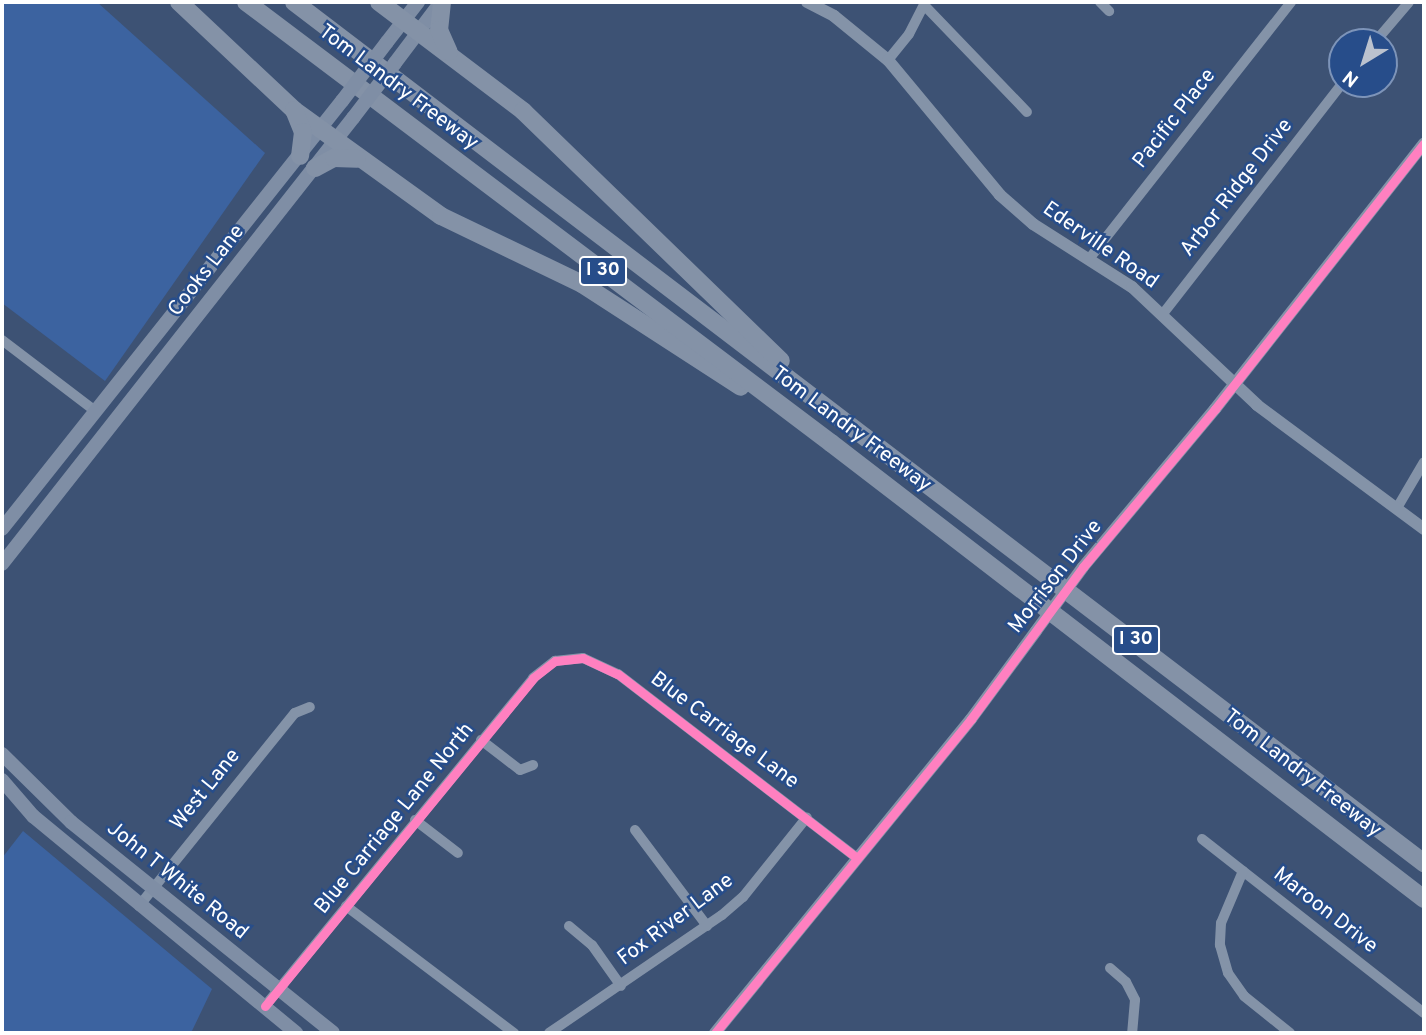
<!DOCTYPE html>
<style>
body{margin:0}
#map{position:relative;width:1426px;height:1035px;overflow:hidden;background:#3d5274;font-family:Overpass,sans-serif}
div>[style]{position:absolute}
.green>*{inset:0;background:#3c63a0}
.minor>*{height:10px;margin:-5px;padding:0 5px;transform-origin:5px;border-radius:5px;background:#8493a8}
.tertiary>*{height:12px;margin:-6px;padding:0 6px;transform-origin:6px;border-radius:6px;background:#8493a8}
.secondary>*{height:14px;margin:-7px;padding:0 7px;transform-origin:7px;border-radius:7px;background:#7f8ea5}
.motorway>*{height:18px;margin:-9px;padding:0 9px;transform-origin:9px;border-radius:9px;background:#8492a7}
.tertiary-bridge>*{height:12px;margin:-6px;padding:0 6px;transform-origin:6px;border-radius:6px;background:#8493a8}
.secondary-bridge>*{height:14px;margin:-7px;padding:0 7px;transform-origin:7px;border-radius:7px;background:#7f8ea5}
.cycleway>*{height:9px;margin:-4.5px;padding:0 4.5px;transform-origin:4.5px;border-radius:4.5px;background:#ff80c0}
span{translate:-50% -50%;white-space:nowrap;text-align:center;line-height:1.15;-webkit-text-stroke:5px #274d8a;paint-order:stroke}
.shield-label span{padding:2px 5px;background:#274d8a;border:2px solid;border-radius:5px;-webkit-text-stroke-width:0}
.shield-label{font-size:19px;color:#fff;font-weight:700}
.street-label{font-size:21px;color:#fff}
.frame{position:absolute;inset:0;border:4px solid #fff;pointer-events:none}
.north{position:absolute;left:1328px;top:28px;width:70px;height:70px;box-sizing:border-box;background:#274d8a;border:2px solid #7d94b9;border-radius:50%;rotate:218deg;font-size:19px;font-weight:700;line-height:28px;text-align:center;color:#fff}
.north::after{content:'';display:block;margin:auto;width:24px;height:32px;background:#bbc2ce;clip-path:polygon(50% 0,100% 100%,50% 72%,0 100%)}
</style>
<div id="map">
<div class="green">
<div style="clip-path:polygon(2px 2px,97px 2px,265px 153px,105px 381px,2px 303px)"></div>
<div style="clip-path:polygon(23px 831px,212px 989px,191px 1033px,2px 1033px,2px 858px)"></div>
</div>
<div class="minor">
<div style="left:1100px;top:2px;width:13px;rotate:45deg"></div>
<div style="left:925px;top:6px;width:147px;rotate:46.1deg"></div>
<div style="left:1375px;top:42px;width:52px;rotate:-49.6deg"></div>
<div style="left:888px;top:60px;width:33px;rotate:-51deg"></div>
<div style="left:909px;top:34px;width:36px;rotate:-63deg"></div>
<div style="left:1089px;top:259px;width:327px;rotate:-51.8deg"></div>
<div style="left:1162px;top:315px;width:293px;rotate:-52.1deg"></div>
<div style="left:2px;top:340px;width:116px;rotate:37.3deg"></div>
<div style="left:1397px;top:508px;width:53px;rotate:-59.6deg"></div>
<div style="left:481px;top:740px;width:49px;rotate:37.6deg"></div>
<div style="left:520px;top:770px;width:14px;rotate:-21deg"></div>
<div style="left:415px;top:820px;width:54px;rotate:37.5deg"></div>
<div style="left:635px;top:830px;width:120px;rotate:53.1deg"></div>
<div style="left:1202px;top:839px;width:282px;rotate:38.1deg"></div>
<div style="left:1243px;top:871px;width:56px;rotate:112.9deg"></div>
<div style="left:1221px;top:923px;width:22px;rotate:93deg"></div>
<div style="left:1220px;top:945px;width:29px;rotate:74deg"></div>
<div style="left:1228px;top:973px;width:28px;rotate:55deg"></div>
<div style="left:1244px;top:996px;width:59px;rotate:38.8deg"></div>
<div style="left:139px;top:906px;width:248px;rotate:-51.1deg"></div>
<div style="left:295px;top:713px;width:16px;rotate:-22deg"></div>
<div style="left:346px;top:906px;width:211px;rotate:37.1deg"></div>
<div style="left:569px;top:926px;width:30px;rotate:40deg"></div>
<div style="left:592px;top:945px;width:50px;rotate:54.7deg"></div>
<div style="left:1110px;top:968px;width:21px;rotate:41deg"></div>
<div style="left:1126px;top:982px;width:20px;rotate:63deg"></div>
<div style="left:1135px;top:1000px;width:33px;rotate:95deg"></div>
<div style="left:265px;top:1006px;width:424px;rotate:-50.7deg"></div>
<div style="left:533px;top:678px;width:28px;rotate:-38deg"></div>
<div style="left:555px;top:661px;width:28px;rotate:-6deg"></div>
<div style="left:583px;top:658px;width:38px;rotate:25deg"></div>
<div style="left:618px;top:674px;width:300px;rotate:37.6deg"></div>
<div style="left:549px;top:1033px;width:209px;rotate:-34.3deg"></div>
<div style="left:722px;top:915px;width:28px;rotate:-41deg"></div>
<div style="left:743px;top:897px;width:102px;rotate:-51.3deg"></div>
</div>
<div class="tertiary">
<div style="left:807px;top:2px;width:30px;rotate:27deg"></div>
<div style="left:834px;top:16px;width:70px;rotate:39.2deg"></div>
<div style="left:888px;top:60px;width:175px;rotate:50.3deg"></div>
<div style="left:1000px;top:195px;width:44px;rotate:41.3deg"></div>
<div style="left:1033px;top:224px;width:117px;rotate:32.5deg"></div>
<div style="left:1132px;top:287px;width:172px;rotate:43.3deg"></div>
<div style="left:1257px;top:405px;width:208px;rotate:36.6deg"></div>
<div style="left:1083px;top:567px;width:206px;rotate:-50.1deg"></div>
<div style="left:1215px;top:409px;width:338px;rotate:-51.8deg"></div>
<div style="left:715px;top:1033px;width:405px;rotate:-50.8deg"></div>
<div style="left:971px;top:719px;width:109px;rotate:-53.5deg"></div>
</div>
<div class="secondary">
<div style="left:387px;top:42px;width:51px;rotate:-52.2deg"></div>
<div style="left:395px;top:63px;width:76px;rotate:-53deg"></div>
<div style="left:2px;top:529px;width:547px;rotate:-51.54deg"></div>
<div style="left:2px;top:564px;width:568px;rotate:-51.8deg"></div>
<div style="left:2px;top:754px;width:97px;rotate:44.6deg"></div>
<div style="left:71px;top:822px;width:336px;rotate:38.8deg"></div>
<div style="left:2px;top:780px;width:48px;rotate:49.3deg"></div>
<div style="left:33px;top:816px;width:341px;rotate:39.5deg"></div>
</div>
<div class="motorway">
<div style="left:179px;top:2px;width:158px;rotate:43.2deg"></div>
<div style="left:294px;top:110px;width:181px;rotate:35.8deg"></div>
<div style="left:441px;top:216px;width:157px;rotate:25.7deg"></div>
<div style="left:582px;top:284px;width:189px;rotate:32.9deg"></div>
<div style="left:246px;top:2px;width:733px;rotate:37.01deg"></div>
<div style="left:831px;top:443px;width:748px;rotate:37.56deg"></div>
<div style="left:294px;top:2px;width:1421px;rotate:37.31deg"></div>
<div style="left:379px;top:2px;width:181px;rotate:37.1deg"></div>
<div style="left:523px;top:111px;width:359px;rotate:44.1deg"></div>
<div style="left:442px;top:2px;width:28px;rotate:96deg"></div>
<div style="left:439px;top:30px;width:24px;rotate:66deg"></div>
<div style="left:294px;top:110px;width:24px;rotate:68deg"></div>
<div style="left:303px;top:132px;width:24px;rotate:97deg"></div>
<div style="left:315px;top:168px;width:21px;rotate:-28deg"></div>
<div style="left:334px;top:158px;width:23px;rotate:2deg"></div>
</div>
<div class="tertiary-bridge">
<div style="left:1036px;top:631px;width:79px;rotate:-53.7deg"></div>
</div>
<div class="secondary-bridge">
<div style="left:342px;top:101px;width:74px;rotate:-52.7deg"></div>
<div style="left:353px;top:118px;width:69px;rotate:-52.6deg"></div>
</div>
<div class="cycleway">
<div style="left:265px;top:1006px;width:424px;rotate:-50.7deg"></div>
<div style="left:533px;top:678px;width:28px;rotate:-38deg"></div>
<div style="left:555px;top:661px;width:28px;rotate:-6deg"></div>
<div style="left:583px;top:658px;width:38px;rotate:25deg"></div>
<div style="left:618px;top:674px;width:300px;rotate:37.6deg"></div>
<div style="left:715px;top:1033px;width:405px;rotate:-50.8deg"></div>
<div style="left:971px;top:719px;width:189px;rotate:-53.6deg"></div>
<div style="left:1083px;top:567px;width:206px;rotate:-50.1deg"></div>
<div style="left:1215px;top:409px;width:338px;rotate:-51.8deg"></div>
</div>
<div class="shield-label">
<span style="left:603px;top:271px">I 30</span>
<span style="left:1136px;top:640px">I 30</span>
</div>
<div class="street-label">
<span style="left:398px;top:88px;rotate:37deg">Tom Landry Freeway</span>
<span style="left:1175px;top:119px;rotate:-52deg">Pacific Place</span>
<span style="left:1237px;top:188px;rotate:-52deg">Arbor Ridge Drive</span>
<span style="left:1100px;top:246px;rotate:35deg">Ederville Road</span>
<span style="left:207px;top:271px;rotate:-52deg">Cooks Lane</span>
<span style="left:851px;top:430px;rotate:37deg">Tom Landry Freeway</span>
<span style="left:1056px;top:577px;rotate:-52deg">Morrison Drive</span>
<span style="left:724px;top:731px;rotate:37deg">Blue Carriage Lane</span>
<span style="left:1302px;top:774px;rotate:38deg">Tom Landry Freeway</span>
<span style="left:206px;top:790px;rotate:-51deg">West Lane</span>
<span style="left:395px;top:819px;rotate:-51deg">Blue Carriage Lane North</span>
<span style="left:177px;top:881px;rotate:39deg">John T White Road</span>
<span style="left:1325px;top:911px;rotate:38deg">Maroon Drive</span>
<span style="left:676px;top:920px;rotate:-37deg">Fox River Lane</span>
</div>
<div class="frame"></div>
<div class="north">N</div>
</div>
